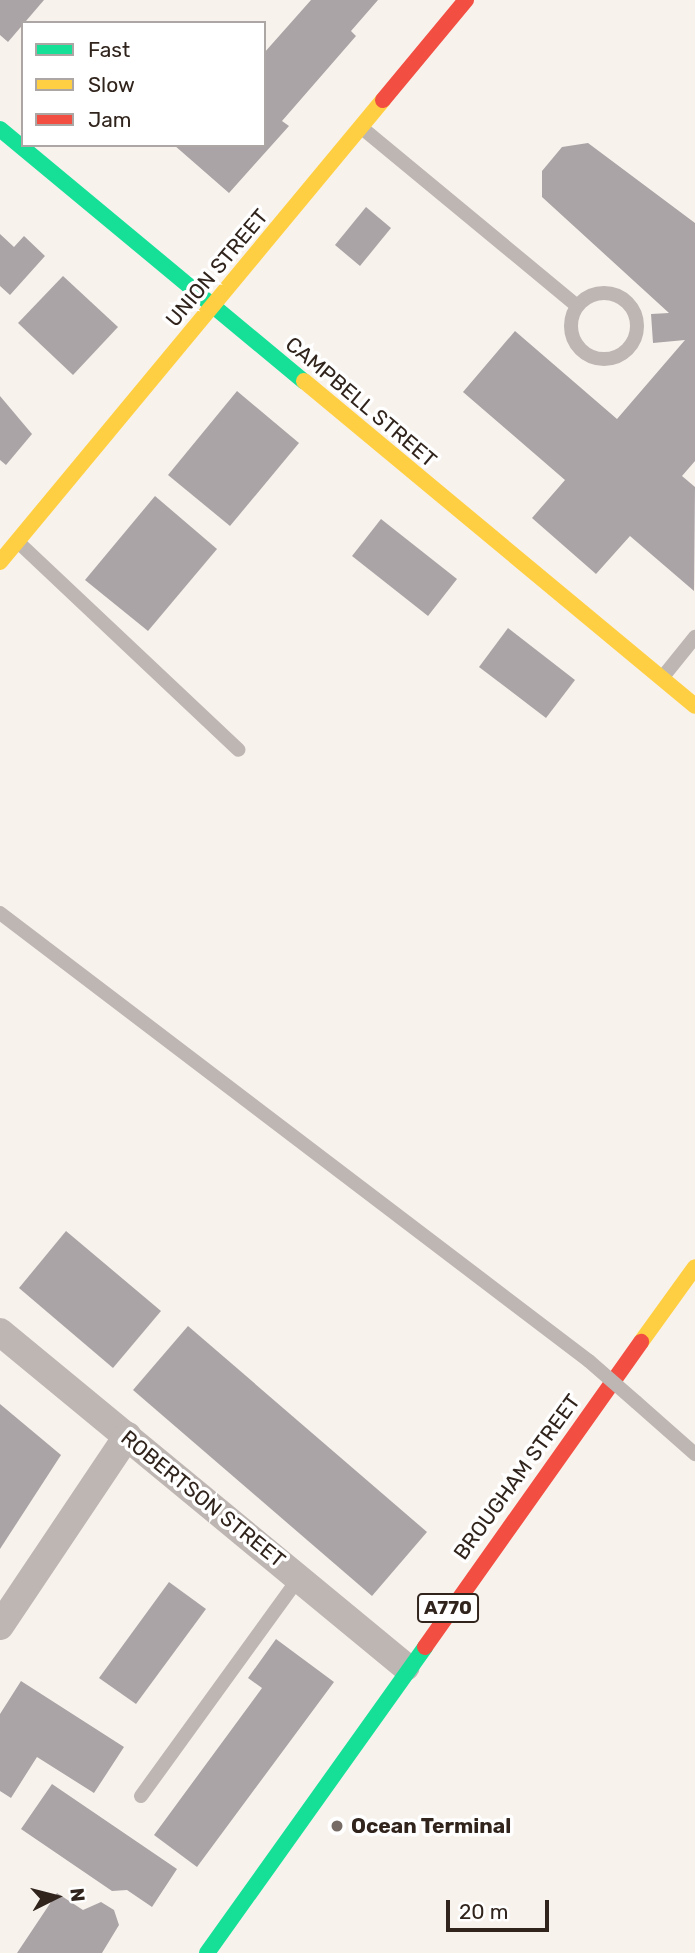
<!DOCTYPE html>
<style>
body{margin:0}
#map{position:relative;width:695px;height:1953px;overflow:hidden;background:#f8f2ed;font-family:Rubik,sans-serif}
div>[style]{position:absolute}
.building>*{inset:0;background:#aaa4a6}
.lane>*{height:14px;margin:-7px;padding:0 7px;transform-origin:7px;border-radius:7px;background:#bdb6b2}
.lane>.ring{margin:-7px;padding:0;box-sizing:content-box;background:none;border:14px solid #bdb6b2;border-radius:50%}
.street>*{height:28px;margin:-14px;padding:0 14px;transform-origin:14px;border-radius:14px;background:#bdb6b2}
.fast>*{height:16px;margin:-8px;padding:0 8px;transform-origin:8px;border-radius:8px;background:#16e098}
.slow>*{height:16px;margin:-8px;padding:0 8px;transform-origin:8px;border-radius:8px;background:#ffcf43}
.jam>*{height:16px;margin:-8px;padding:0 8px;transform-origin:8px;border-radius:8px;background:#f24e42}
.lane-bridge>*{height:14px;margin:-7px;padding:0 7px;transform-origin:7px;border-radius:7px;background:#bdb6b2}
.dots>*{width:19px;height:19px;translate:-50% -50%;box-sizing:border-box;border:4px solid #fff;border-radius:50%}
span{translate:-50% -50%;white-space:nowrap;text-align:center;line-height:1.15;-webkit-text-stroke:7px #fff;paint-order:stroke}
.shield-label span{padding:2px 5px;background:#fff;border:2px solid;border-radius:5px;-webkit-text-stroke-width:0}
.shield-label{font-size:19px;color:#30241c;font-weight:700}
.street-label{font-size:21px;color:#30241c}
.poi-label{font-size:21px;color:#30241c;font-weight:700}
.left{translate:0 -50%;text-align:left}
.legend{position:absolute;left:21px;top:21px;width:245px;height:126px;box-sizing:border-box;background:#fff;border:2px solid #aca7a4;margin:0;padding:9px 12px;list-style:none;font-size:21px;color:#30241c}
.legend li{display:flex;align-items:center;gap:14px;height:35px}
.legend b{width:35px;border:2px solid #aca7a4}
.north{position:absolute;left:21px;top:1862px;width:70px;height:70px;-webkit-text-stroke:5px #fff;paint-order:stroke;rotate:84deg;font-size:19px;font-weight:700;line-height:28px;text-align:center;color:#30241c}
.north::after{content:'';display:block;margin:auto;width:24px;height:32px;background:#30241c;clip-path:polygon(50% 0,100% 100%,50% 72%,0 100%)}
.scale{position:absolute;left:446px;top:1900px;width:103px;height:32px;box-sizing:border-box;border:4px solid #30241c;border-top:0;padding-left:9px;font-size:21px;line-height:24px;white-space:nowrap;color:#30241c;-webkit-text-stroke:5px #fff;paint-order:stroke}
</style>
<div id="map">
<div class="building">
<div style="clip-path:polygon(0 0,44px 0,8px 42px,0 35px)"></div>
<div style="clip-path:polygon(311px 0,378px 0,351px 31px,356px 36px,282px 121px,289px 126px,229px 193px,174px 145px,264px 145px,264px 53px)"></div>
<div style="clip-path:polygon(588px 143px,695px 223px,695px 461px,682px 476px,695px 487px,694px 591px,630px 536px,596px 574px,532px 518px,565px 480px,463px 392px,515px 331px,617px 419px,685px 340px,653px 343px,651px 314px,669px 313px,542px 197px,542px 171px,562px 147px)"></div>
<div style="clip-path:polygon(366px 207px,391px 228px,360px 266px,335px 245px)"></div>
<div style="clip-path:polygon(0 234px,14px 247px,24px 236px,45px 256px,10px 295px,0 286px)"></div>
<div style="clip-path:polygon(63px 276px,118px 327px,73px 375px,18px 323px)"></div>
<div style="clip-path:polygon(237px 391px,299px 443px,230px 526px,168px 475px)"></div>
<div style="clip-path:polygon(0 396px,32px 434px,6px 465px,0 460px)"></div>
<div style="clip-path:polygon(155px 496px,217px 549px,148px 631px,85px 580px)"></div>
<div style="clip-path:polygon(381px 519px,457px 579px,428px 616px,352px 556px)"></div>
<div style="clip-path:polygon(508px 628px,575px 680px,546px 718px,479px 667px)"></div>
<div style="clip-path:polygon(66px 1231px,161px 1311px,113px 1368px,19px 1288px)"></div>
<div style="clip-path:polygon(188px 1326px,427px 1532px,372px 1596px,133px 1390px)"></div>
<div style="clip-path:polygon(0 1404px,61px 1455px,0 1549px)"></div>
<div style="clip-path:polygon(169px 1582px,206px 1609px,136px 1704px,99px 1678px)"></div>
<div style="clip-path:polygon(276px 1639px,334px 1682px,197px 1867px,154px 1835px,262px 1688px,248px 1678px)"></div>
<div style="clip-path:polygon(21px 1681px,124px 1747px,94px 1793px,37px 1757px,11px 1798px,0 1791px,0 1714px)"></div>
<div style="clip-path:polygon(52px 1784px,177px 1869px,152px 1907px,127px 1890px,112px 1891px,21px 1829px)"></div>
<div style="clip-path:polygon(57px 1893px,83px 1910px,101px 1902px,114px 1910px,119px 1925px,102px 1953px,17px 1953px)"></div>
</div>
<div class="lane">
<div style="left:362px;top:128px;width:279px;rotate:39.6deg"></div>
<div class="ring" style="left:571px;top:293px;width:52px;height:52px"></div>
<div style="left:18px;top:542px;width:303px;rotate:43.3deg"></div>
<div style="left:662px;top:678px;width:53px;rotate:-51.2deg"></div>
<div style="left:0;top:913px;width:740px;rotate:37.26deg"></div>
<div style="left:636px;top:1402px;width:79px;rotate:41.4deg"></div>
<div style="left:141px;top:1796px;width:269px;rotate:-54.1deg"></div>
</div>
<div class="street">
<div style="left:0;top:1332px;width:526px;rotate:39.53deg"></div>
<div style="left:0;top:1626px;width:229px;rotate:-56.2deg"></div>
</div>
<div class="fast">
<div style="left:0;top:129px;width:395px;rotate:39.7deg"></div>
<div style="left:207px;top:1953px;width:376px;rotate:-54.5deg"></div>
</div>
<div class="slow">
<div style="left:304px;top:381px;width:508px;rotate:39.73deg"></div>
<div style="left:0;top:562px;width:600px;rotate:-50.34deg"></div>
<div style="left:641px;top:1342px;width:92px;rotate:-54.2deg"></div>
</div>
<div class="jam">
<div style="left:383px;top:100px;width:130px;rotate:-50.3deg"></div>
<div style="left:425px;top:1647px;width:374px;rotate:-54.7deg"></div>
</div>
<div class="lane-bridge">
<div style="left:589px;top:1361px;width:62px;rotate:41.1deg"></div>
</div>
<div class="dots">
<div style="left:337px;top:1826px;background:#766c65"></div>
</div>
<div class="shield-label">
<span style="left:448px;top:1608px">A770</span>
</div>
<div class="street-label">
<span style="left:217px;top:268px;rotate:-50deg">UNION STREET</span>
<span style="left:361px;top:402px;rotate:40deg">CAMPBELL STREET</span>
<span style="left:517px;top:1477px;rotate:-54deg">BROUGHAM STREET</span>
<span style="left:203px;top:1499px;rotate:39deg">ROBERTSON STREET</span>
</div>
<div class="poi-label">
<span class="left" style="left:351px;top:1826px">Ocean Terminal</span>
</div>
<ul class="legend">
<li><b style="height:9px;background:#16e098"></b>Fast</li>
<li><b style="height:9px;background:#ffcf43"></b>Slow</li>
<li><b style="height:9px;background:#f24e42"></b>Jam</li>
</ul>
<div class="north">N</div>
<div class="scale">20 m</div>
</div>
